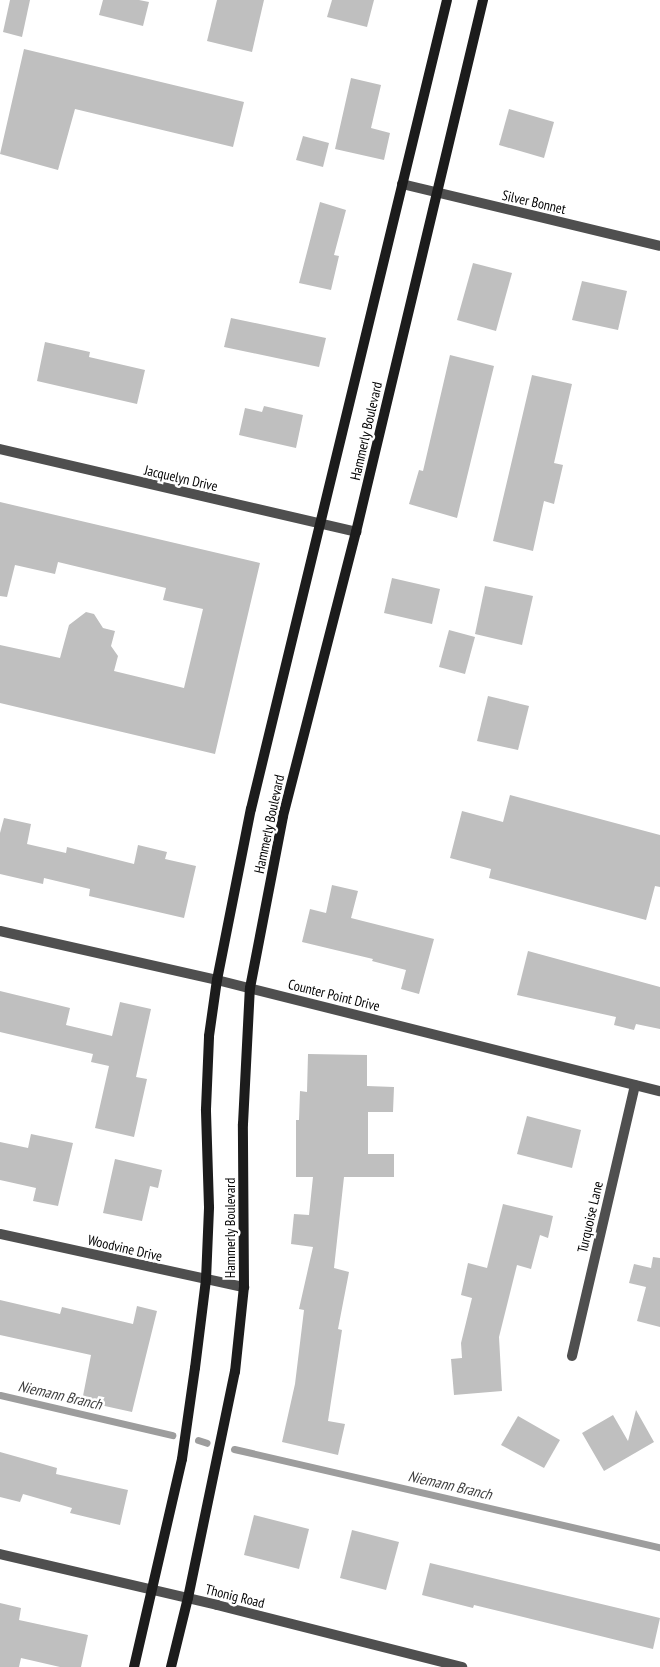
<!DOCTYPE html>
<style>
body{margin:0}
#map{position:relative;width:660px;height:1667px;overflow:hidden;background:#fff;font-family:"PT Sans Narrow",sans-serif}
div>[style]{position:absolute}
.stream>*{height:7px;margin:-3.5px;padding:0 3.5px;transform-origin:3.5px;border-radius:3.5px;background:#9d9d9d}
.building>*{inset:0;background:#bfbfbf}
.street>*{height:10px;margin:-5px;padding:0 5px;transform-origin:5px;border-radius:5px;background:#4f4f4f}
.secondary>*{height:10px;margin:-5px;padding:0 5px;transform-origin:5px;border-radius:5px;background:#1c1c1c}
span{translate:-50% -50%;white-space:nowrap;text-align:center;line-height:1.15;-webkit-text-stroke:5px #fff;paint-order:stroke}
.street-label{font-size:14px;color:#000}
.water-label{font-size:15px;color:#3e3e3e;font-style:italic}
</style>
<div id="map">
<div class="stream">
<div style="left:0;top:1395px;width:177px;rotate:13.1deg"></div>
<div style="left:198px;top:1440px;width:9px;rotate:18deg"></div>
<div style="left:234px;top:1449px;width:437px;rotate:13deg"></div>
</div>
<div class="building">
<div style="clip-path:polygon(10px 0,30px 0,22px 37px,3px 32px)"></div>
<div style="clip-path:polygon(103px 0,139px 0,149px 2px,143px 26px,99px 15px)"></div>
<div style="clip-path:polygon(217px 0,264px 0,252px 52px,207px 41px)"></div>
<div style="clip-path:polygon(332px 0,374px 0,367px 27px,327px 17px)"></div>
<div style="clip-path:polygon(24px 49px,244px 102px,233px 147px,75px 109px,58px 170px,0 154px)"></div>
<div style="clip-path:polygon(351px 78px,381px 85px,371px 128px,390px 133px,384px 160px,335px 149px)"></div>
<div style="clip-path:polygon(509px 109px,554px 122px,544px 158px,499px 145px)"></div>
<div style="clip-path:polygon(303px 136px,329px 143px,323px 167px,296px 160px)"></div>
<div style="clip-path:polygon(320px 202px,346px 210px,334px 255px,339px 256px,331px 290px,299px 283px)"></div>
<div style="clip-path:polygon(473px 263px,512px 273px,496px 331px,457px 320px)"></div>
<div style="clip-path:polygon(582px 281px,627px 291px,618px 330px,572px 320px)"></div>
<div style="clip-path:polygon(231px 318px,326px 338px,319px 367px,224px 347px)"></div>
<div style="clip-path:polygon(45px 342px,90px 352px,89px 357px,145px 370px,137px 404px,37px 381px)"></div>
<div style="clip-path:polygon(450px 355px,494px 366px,457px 518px,409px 504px,419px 470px,423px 471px)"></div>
<div style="clip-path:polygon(532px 375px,572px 384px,554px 463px,563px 465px,554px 504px,544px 501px,533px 551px,493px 541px)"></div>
<div style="clip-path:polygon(264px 406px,303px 415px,296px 448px,239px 435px,245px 408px,262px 412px)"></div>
<div style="clip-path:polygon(0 502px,260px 563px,215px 754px,0 703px,0 645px,60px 658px,69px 625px,86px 612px,94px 614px,103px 628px,115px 631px,111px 646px,118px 656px,114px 671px,184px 688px,203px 609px,163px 600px,166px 588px,58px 562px,55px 574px,15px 565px,7px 597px,0 596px)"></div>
<div style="clip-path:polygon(392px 578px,440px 589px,432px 624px,384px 613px)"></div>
<div style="clip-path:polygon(485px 586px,533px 596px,522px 645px,475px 634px)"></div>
<div style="clip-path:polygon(449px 630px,475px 637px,465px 674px,439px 667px)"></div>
<div style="clip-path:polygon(488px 696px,529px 706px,518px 750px,477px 741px)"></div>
<div style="clip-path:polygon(510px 795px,660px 835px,660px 887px,655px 886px,646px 920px,489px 878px,491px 869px,450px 858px,462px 811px,503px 822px)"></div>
<div style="clip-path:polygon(4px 818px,31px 824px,27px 844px,66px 853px,67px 847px,134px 864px,138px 845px,167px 852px,165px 859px,196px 866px,184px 918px,89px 896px,90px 889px,44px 878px,43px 884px,0 874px,0 833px)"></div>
<div style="clip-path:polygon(332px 885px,358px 891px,351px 918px,434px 939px,419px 994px,401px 989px,406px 970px,372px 961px,373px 959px,302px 942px,310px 909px,326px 913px)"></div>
<div style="clip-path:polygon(528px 951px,660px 987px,660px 1029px,636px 1024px,634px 1030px,614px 1025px,616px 1017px,517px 995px)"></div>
<div style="clip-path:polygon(0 991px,70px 1008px,66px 1025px,112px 1036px,120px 1002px,151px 1009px,136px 1077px,147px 1079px,134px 1137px,95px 1128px,109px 1066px,91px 1062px,93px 1054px,0 1032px)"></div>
<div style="clip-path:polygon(308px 1054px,367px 1055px,367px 1086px,394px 1087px,393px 1112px,368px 1112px,368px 1154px,394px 1154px,394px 1177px,344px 1177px,334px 1268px,349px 1272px,338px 1329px,342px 1330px,328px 1421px,345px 1424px,338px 1455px,282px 1442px,295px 1384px,304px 1310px,299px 1309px,313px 1247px,291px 1244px,294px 1214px,309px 1215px,313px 1177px,296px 1177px,296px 1120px,299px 1120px,300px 1091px,307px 1092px)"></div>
<div style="clip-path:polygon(527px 1116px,581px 1130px,572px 1168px,517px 1154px)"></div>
<div style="clip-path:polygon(31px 1134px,73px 1143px,58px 1206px,33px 1201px,36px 1188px,0 1180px,0 1142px,28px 1148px)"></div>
<div style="clip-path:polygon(115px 1159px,162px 1170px,158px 1188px,150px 1186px,142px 1221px,103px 1213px)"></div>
<div style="clip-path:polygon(503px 1204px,553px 1216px,548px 1238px,540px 1235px,531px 1269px,517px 1265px,499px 1337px,502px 1391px,454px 1395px,451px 1359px,462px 1358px,461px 1343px,472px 1298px,461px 1295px,468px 1263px,487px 1268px)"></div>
<div style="clip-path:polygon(653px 1257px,660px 1258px,660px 1327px,637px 1321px,646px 1287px,629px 1283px,634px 1264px,651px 1268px)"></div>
<div style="clip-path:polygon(0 1300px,60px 1314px,62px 1307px,133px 1324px,137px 1306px,157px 1311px,132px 1412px,82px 1401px,91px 1355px,0 1335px)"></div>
<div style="clip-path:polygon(636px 1410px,654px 1442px,604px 1471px,582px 1433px,613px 1415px,628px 1441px)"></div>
<div style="clip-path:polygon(518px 1416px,560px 1440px,544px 1468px,501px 1445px)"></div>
<div style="clip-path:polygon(0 1452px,57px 1468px,56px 1474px,128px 1490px,120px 1525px,70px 1513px,72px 1508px,23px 1494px,20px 1502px,0 1497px)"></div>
<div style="clip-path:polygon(254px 1515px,309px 1529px,299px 1569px,244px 1555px)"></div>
<div style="clip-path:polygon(352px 1530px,399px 1542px,386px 1590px,340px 1578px)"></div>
<div style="clip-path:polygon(430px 1563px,660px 1618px,653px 1649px,474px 1605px,473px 1608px,422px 1595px)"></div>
<div style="clip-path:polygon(0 1603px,21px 1608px,19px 1620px,88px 1635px,81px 1667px,60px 1667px,21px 1658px,19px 1667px,0 1667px)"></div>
</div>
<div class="street">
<div style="left:402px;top:184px;width:265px;rotate:13.5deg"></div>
<div style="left:0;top:449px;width:366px;rotate:13.1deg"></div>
<div style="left:0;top:931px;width:222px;rotate:12.7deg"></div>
<div style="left:217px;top:980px;width:457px;rotate:14.1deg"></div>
<div style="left:0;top:1234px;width:250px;rotate:12.3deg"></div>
<div style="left:572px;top:1356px;width:278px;rotate:-76.9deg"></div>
<div style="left:0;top:1554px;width:223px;rotate:13.2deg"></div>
<div style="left:217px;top:1605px;width:253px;rotate:14.2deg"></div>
</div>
<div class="secondary">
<div style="left:134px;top:1667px;width:213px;rotate:-77deg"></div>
<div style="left:182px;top:1459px;width:92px;rotate:-81.9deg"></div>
<div style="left:195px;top:1368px;width:89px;rotate:-82.9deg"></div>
<div style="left:206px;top:1280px;width:73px;rotate:-87.6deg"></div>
<div style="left:209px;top:1207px;width:98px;rotate:-91.8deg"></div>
<div style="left:206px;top:1109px;width:73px;rotate:-87.6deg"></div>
<div style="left:209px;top:1036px;width:57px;rotate:-81.9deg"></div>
<div style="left:217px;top:980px;width:174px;rotate:-78.8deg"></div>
<div style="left:251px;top:809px;width:832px;rotate:-76.38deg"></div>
<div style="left:171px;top:1667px;width:71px;rotate:-76.2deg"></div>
<div style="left:188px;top:1598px;width:231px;rotate:-78.3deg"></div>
<div style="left:235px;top:1372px;width:85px;rotate:-84deg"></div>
<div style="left:244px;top:1287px;width:163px;rotate:-90.4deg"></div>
<div style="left:243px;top:1124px;width:136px;rotate:-87.1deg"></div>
<div style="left:250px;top:988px;width:175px;rotate:-79.1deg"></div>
<div style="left:283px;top:816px;width:293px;rotate:-75.6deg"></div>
<div style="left:356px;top:532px;width:547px;rotate:-76.57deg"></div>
</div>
<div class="street-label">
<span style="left:534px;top:202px;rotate:13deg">Silver Bonnet</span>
<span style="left:366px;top:431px;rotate:-77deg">Hammerly Boulevard</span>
<span style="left:181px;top:478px;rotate:13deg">Jacquelyn Drive</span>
<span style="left:269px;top:824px;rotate:-78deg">Hammerly Boulevard</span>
<span style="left:334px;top:995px;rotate:14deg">Counter Point Drive</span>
<span style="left:590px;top:1217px;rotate:-77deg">Turquoise Lane</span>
<span style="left:230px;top:1228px;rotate:-90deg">Hammerly Boulevard</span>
<span style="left:125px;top:1248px;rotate:13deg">Woodvine Drive</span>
<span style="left:235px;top:1596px;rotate:14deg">Thonig Road</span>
</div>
<div class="water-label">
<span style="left:60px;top:1395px;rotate:13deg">Niemann Branch</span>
<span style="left:450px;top:1485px;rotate:13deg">Niemann Branch</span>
</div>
</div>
